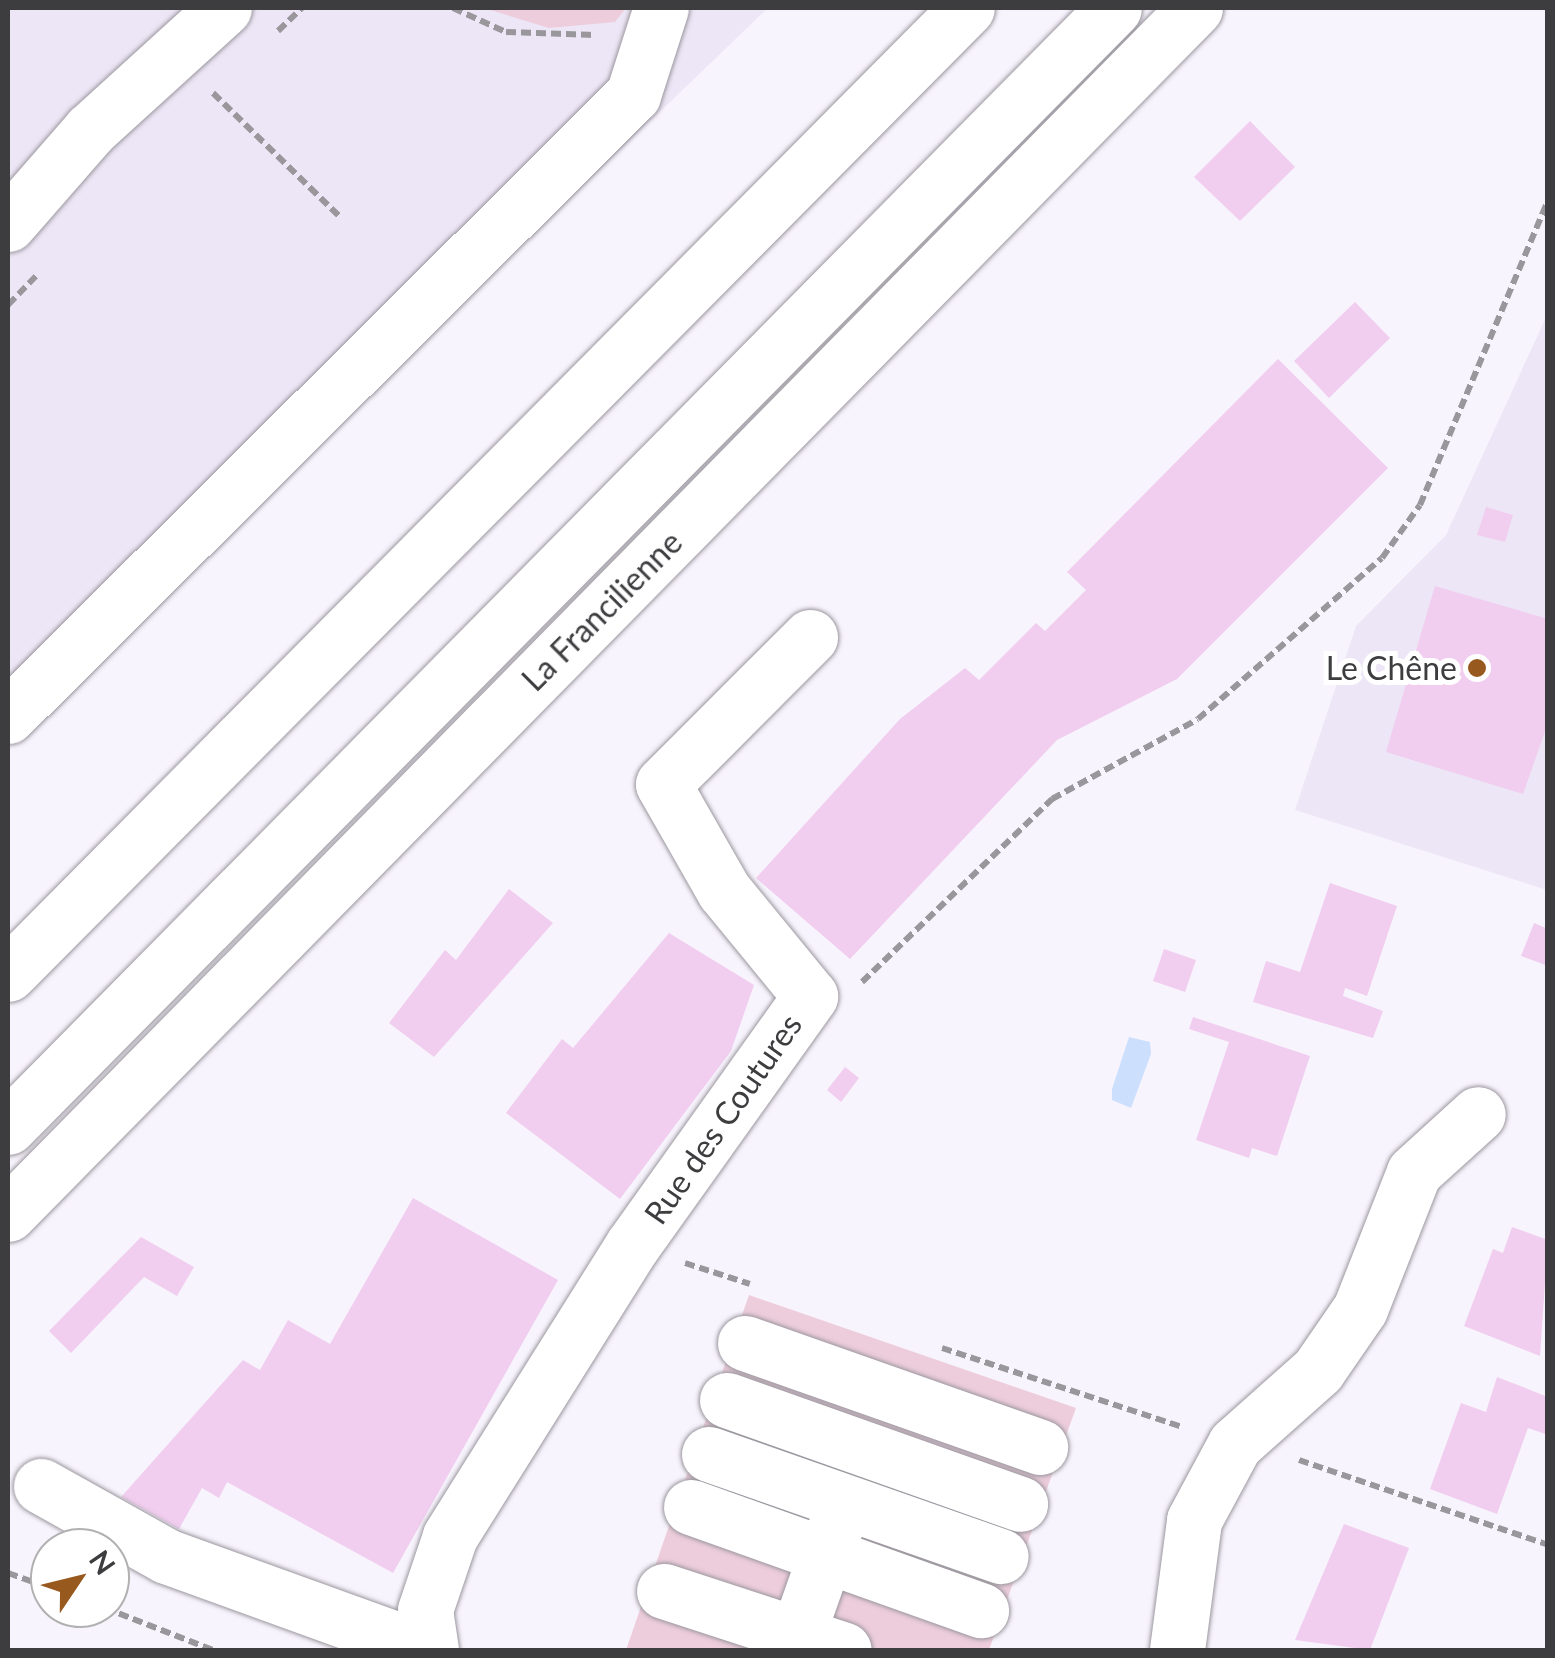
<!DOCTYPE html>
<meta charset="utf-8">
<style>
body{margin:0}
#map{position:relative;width:1555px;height:1658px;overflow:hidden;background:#f8f4fd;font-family:Lato,sans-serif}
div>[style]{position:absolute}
.built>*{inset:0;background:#ede6f6}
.green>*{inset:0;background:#edcddb}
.water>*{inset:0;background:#cce0fe}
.building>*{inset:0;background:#f1ceef}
.path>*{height:6px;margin-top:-3px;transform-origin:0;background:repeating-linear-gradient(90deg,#99969c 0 10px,transparent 0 15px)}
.roads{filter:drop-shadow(0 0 2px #9b979f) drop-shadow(0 0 2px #9b979f)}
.minor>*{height:55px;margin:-27.5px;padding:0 27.5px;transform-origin:27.5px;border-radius:27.5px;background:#fff}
.major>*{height:55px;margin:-27.5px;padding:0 27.5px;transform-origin:27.5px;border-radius:27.5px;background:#fff}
.highway>*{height:55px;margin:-27.5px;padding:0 27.5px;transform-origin:27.5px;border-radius:27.5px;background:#fff}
.dots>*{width:28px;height:28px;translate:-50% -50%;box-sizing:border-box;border:5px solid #fff;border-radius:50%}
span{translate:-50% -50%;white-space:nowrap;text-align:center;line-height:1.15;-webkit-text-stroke:10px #fff;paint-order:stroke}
.street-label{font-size:32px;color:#3d3c3f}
.poi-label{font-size:32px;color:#3d3c3f}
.right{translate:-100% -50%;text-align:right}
.frame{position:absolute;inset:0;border:10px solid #3d3c3f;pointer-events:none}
.north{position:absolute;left:30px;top:1528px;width:100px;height:100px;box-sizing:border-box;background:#fff;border:2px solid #b1b1b2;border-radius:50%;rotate:55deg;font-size:28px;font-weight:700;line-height:40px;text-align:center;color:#3d3c3f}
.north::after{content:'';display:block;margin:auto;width:35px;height:45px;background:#98591f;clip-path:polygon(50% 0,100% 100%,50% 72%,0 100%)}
</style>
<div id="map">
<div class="built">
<div style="clip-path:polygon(8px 8px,768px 8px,8px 738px)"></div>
<div style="clip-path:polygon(1547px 315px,1547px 890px,1295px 810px,1356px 626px,1446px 535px)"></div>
</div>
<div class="green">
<div style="clip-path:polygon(484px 8px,626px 8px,615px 22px,549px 28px)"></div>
<div style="clip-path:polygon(749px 1295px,1076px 1408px,989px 1650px,626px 1650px)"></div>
</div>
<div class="water">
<div style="clip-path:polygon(1129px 1037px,1150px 1042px,1151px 1054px,1131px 1108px,1112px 1100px,1112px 1089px)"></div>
</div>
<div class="building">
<div style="clip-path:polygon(1250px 121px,1295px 167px,1240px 221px,1194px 177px)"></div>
<div style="clip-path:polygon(1355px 302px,1390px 338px,1329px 398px,1294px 361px)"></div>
<div style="clip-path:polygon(1278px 359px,1388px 468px,1177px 679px,1057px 740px,850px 959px,756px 878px,900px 719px,965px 668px,979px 680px,1036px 623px,1045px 631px,1086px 590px,1067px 572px)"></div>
<div style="clip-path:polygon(1486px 507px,1513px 515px,1505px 542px,1477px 535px)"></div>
<div style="clip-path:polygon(1435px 586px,1548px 619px,1548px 723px,1523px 794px,1386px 752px)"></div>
<div style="clip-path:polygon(1330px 883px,1397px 906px,1367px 996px,1345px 988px,1343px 996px,1383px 1011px,1373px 1038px,1253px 1002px,1266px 961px,1300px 972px)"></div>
<div style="clip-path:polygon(509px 889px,553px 923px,434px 1057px,389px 1023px,445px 950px,456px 960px)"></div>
<div style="clip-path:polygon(1534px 923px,1548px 929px,1548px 966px,1521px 956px)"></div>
<div style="clip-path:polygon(669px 933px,754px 985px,731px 1051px,620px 1199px,506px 1113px,562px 1039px,573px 1048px)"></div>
<div style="clip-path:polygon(1164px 949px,1196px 960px,1185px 992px,1153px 981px)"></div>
<div style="clip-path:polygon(1193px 1017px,1310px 1056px,1277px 1156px,1252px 1148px,1249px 1158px,1196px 1140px,1229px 1042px,1189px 1029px)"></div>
<div style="clip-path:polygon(845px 1067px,859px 1078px,841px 1102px,827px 1090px)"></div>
<div style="clip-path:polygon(413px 1198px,558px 1280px,393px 1573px,227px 1482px,219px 1498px,202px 1488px,179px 1529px,121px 1497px,243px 1360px,260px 1370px,288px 1320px,330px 1344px)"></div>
<div style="clip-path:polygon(1512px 1227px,1548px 1240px,1540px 1356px,1464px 1326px,1493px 1249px,1503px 1253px)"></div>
<div style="clip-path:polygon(141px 1237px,194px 1267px,177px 1296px,144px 1277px,71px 1353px,49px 1331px)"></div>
<div style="clip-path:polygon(1497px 1377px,1548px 1397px,1548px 1435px,1528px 1428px,1497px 1514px,1430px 1489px,1461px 1403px,1486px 1412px)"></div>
<div style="clip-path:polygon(1344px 1524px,1409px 1548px,1370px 1650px,1295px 1640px)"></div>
</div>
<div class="path">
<div style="left:453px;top:8px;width:58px;rotate:24.4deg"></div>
<div style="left:506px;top:32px;width:89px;rotate:1.9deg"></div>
<div style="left:278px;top:31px;width:33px;rotate:-44deg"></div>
<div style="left:213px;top:93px;width:179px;rotate:44.3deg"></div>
<div style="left:8px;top:305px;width:42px;rotate:-46deg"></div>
<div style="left:862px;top:982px;width:264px;rotate:-43.9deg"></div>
<div style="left:1052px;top:799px;width:166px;rotate:-28.7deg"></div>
<div style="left:1198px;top:719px;width:244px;rotate:-41.2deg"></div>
<div style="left:1382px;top:558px;width:65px;rotate:-54.4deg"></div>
<div style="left:1420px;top:505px;width:330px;rotate:-67.2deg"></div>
<div style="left:685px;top:1263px;width:68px;rotate:17.9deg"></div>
<div style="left:942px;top:1348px;width:253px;rotate:18.2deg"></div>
<div style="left:1299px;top:1460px;width:263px;rotate:18.8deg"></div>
<div style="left:8px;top:1573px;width:45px;rotate:19.7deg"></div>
<div style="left:105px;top:1608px;width:116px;rotate:21.3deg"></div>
</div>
<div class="roads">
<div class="minor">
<div style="left:8px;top:224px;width:125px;rotate:-48.9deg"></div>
<div style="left:90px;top:130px;width:181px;rotate:-42.3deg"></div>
<div style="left:8px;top:716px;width:881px;rotate:-44.82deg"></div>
<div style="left:633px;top:95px;width:91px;rotate:-72.2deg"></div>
<div style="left:745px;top:1343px;width:313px;rotate:19.4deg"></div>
<div style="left:727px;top:1400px;width:311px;rotate:19.5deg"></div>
<div style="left:709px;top:1454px;width:309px;rotate:19.3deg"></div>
<div style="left:41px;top:1486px;width:143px;rotate:29.2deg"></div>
<div style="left:166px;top:1556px;width:276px;rotate:19.9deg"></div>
<div style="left:691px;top:1507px;width:308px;rotate:19.6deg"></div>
<div style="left:664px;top:1591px;width:189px;rotate:18.1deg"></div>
<div style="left:431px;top:1650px;width:40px;rotate:-98.5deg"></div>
<div style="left:425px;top:1610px;width:78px;rotate:-71.3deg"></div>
<div style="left:450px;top:1536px;width:342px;rotate:-57.9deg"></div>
<div style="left:632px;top:1246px;width:307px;rotate:-54.5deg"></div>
<div style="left:810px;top:996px;width:136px;rotate:-129.3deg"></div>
<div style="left:724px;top:891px;width:123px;rotate:-119.7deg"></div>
<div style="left:663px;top:784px;width:208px;rotate:-45deg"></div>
<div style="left:792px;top:1650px;width:136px;rotate:-70.6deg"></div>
<div style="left:1177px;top:1650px;width:131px;rotate:-82.5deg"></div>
<div style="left:1194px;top:1520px;width:86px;rotate:-61.7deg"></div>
<div style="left:1235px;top:1444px;width:111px;rotate:-41.7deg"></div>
<div style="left:1318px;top:1370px;width:74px;rotate:-55.5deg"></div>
<div style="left:1360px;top:1309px;width:147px;rotate:-68.5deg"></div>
<div style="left:1414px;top:1172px;width:86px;rotate:-42.2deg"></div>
</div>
<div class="major">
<div style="left:8px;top:1127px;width:1573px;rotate:-45.33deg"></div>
</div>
<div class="highway">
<div style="left:8px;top:974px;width:1361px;rotate:-45.21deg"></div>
<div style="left:8px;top:1214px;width:1692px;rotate:-45.45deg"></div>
</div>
</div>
<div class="dots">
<div style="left:1477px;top:668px;background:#98591f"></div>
</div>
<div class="street-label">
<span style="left:602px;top:611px;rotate:-45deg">La Francilienne</span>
<span style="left:723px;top:1119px;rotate:-55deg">Rue des Coutures</span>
</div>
<div class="poi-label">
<span class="right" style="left:1457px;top:668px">Le Chêne</span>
</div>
<div class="frame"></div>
<div class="north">N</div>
</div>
